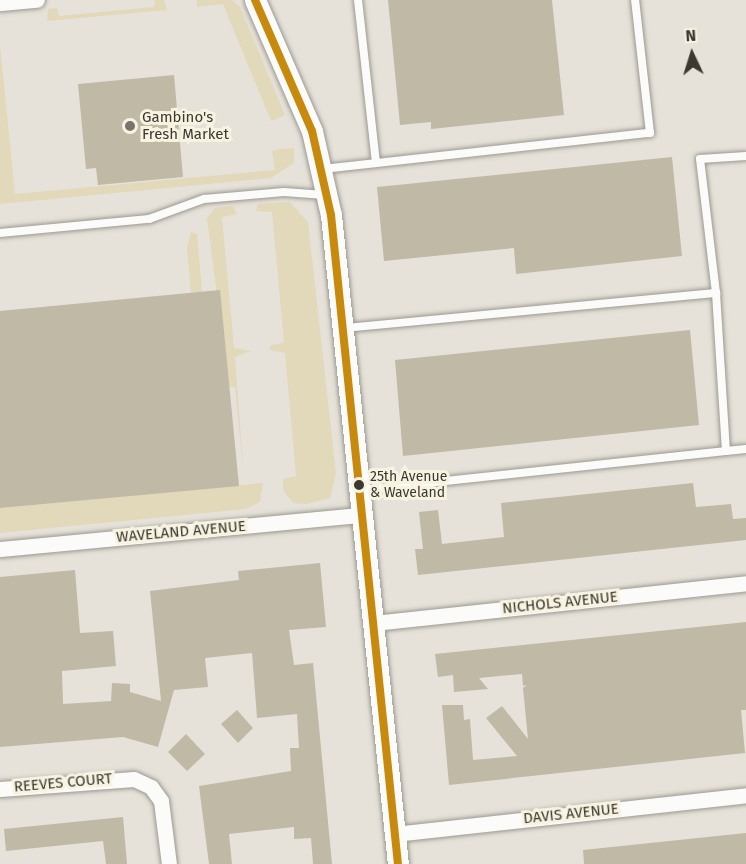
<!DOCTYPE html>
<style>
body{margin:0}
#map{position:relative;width:746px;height:864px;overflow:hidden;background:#e6e2d9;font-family:"Fira Sans",sans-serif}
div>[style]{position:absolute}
.green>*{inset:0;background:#e2d8ba}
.building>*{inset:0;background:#c0b9a5}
.roads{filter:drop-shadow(0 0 2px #9c9992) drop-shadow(0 0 2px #9c9992)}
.lane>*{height:8px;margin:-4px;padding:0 4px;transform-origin:4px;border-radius:4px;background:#fbfbf9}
.street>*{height:15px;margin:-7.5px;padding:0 7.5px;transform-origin:7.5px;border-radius:7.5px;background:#fbfbf9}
.secondary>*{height:21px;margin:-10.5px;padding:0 10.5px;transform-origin:10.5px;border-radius:10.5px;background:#fbfbf9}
.bus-1>*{height:8px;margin:-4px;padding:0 4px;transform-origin:4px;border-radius:4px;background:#c88a0c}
.dots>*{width:16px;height:16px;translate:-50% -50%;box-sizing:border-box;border:3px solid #f8f3e1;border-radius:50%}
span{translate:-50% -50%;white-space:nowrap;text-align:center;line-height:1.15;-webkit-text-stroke:6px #f8f3e1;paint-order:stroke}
.bus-label{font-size:14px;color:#3a3831}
.left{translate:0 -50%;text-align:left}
.poi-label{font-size:15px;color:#3a3831}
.street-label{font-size:15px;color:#3a3831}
.north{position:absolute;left:662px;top:24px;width:60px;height:60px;-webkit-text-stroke:4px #f8f3e1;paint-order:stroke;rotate:356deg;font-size:16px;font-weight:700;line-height:24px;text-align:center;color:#3a3831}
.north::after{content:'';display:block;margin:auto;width:21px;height:27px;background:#3a3831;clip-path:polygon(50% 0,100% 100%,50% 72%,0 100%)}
</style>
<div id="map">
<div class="green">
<div style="clip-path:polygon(155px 0,164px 0,167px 10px,47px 21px,48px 9px,57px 8px,59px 16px,154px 7px)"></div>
<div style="clip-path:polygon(197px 0,232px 0,240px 7px,285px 115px,271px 121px,223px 4px,197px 7px)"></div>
<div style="clip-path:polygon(0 46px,15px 194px,275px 170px,272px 151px,280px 149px,294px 148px,294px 163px,271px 178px,0 204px)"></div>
<div style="clip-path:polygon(290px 202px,308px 222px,336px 473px,330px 498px,306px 504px,293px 503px,283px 490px,283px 479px,296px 476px,285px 353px,269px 350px,271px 345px,284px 343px,272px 212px,256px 211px,258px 204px)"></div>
<div style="clip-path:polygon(233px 206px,237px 214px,222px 217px,234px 348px,251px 351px,235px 357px,244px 478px,235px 387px,229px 387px,207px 218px,215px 208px)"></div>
<div style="clip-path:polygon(191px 232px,197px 234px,202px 292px,191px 293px,187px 248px)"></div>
<div style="clip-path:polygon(263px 483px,260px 502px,246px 509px,0 533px,0 508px)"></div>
</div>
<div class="building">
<div style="clip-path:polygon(388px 0,552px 0,564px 115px,431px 129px,431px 122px,400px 125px)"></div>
<div style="clip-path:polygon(174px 75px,183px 177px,98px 185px,96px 168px,86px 169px,78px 84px)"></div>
<div style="clip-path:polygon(672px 157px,682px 256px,516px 274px,514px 248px,384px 261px,377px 187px)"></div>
<div style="clip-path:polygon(220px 290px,239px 486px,0 508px,0 311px)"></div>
<div style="clip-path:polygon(690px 330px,699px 425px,403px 456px,395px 360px)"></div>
<div style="clip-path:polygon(693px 483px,696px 507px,731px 504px,733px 519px,746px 518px,746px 540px,418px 575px,415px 549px,423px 549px,419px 512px,438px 510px,442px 544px,504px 537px,501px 503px)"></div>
<div style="clip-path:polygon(320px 563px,326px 627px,289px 630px,294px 665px,313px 663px,332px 864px,313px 864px,311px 838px,294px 839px,294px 827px,229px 834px,232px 864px,209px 864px,199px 786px,291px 771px,290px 748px,299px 748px,297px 714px,257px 718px,252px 653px,205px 658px,208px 687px,174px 690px,158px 747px,123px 737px,0 747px,0 577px,75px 570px,80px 633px,113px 631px,116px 666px,62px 671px,63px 704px,111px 701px,112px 683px,130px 684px,130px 692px,161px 701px,150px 591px,239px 580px,238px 571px)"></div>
<div style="clip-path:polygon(746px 622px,746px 710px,741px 710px,745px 753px,449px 785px,442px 705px,463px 705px,464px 720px,470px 719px,473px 760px,517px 756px,486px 718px,502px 706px,528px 739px,523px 688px,527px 685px,523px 686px,522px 674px,479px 678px,488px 689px,454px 692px,453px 675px,438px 677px,435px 654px)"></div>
<div style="clip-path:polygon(237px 710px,253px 728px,238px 743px,221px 724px)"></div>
<div style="clip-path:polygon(186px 734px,205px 754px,187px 771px,168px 752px)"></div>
<div style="clip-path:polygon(123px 817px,127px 864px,106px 864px,103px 841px,6px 851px,4px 829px)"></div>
<div style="clip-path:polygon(746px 833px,746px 864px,584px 864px,583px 850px)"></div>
</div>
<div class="roads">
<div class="lane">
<div style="left:358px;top:0;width:164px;rotate:83.7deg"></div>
<div style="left:322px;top:169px;width:330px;rotate:-6.3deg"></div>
<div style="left:650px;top:133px;width:134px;rotate:-96.4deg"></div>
<div style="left:0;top:233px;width:150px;rotate:-5.4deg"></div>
<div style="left:149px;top:219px;width:59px;rotate:-20deg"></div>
<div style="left:204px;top:199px;width:80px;rotate:-5deg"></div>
<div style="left:284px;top:192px;width:41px;rotate:4.2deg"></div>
<div style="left:716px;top:293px;width:135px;rotate:-96.8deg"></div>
<div style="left:700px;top:159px;width:46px;rotate:-3.7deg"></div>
<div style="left:345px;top:328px;width:373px;rotate:-5.4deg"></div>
<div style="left:716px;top:293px;width:158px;rotate:86.4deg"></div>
<div style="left:726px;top:451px;width:369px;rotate:173.9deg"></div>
<div style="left:726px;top:451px;width:20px;rotate:-6deg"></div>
</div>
<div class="street">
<div style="left:0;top:3px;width:37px;rotate:-5deg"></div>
<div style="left:0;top:549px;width:364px;rotate:-5.4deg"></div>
<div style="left:374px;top:623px;width:374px;rotate:-6.1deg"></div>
<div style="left:0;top:789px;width:134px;rotate:-4.3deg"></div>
<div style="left:134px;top:779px;width:19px;rotate:25deg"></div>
<div style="left:151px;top:787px;width:17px;rotate:54deg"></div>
<div style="left:161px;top:801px;width:64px;rotate:82.8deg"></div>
<div style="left:395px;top:834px;width:353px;rotate:-6.3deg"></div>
</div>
<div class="secondary">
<div style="left:255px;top:0;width:143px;rotate:66.5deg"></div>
<div style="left:312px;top:131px;width:86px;rotate:77.3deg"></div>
<div style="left:331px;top:215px;width:652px;rotate:84.11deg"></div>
</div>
</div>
<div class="bus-1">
<div style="left:255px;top:0;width:143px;rotate:66.5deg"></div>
<div style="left:312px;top:131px;width:86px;rotate:77.3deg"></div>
<div style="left:331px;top:215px;width:652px;rotate:84.11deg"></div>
</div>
<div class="dots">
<div style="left:130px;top:126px;background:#76746c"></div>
<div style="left:359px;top:485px;background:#3a3831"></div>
</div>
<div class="bus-label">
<span class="left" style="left:370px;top:485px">25th Avenue<br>&amp; Waveland</span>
</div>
<div class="poi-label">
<span class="left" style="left:142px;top:126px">Gambino's<br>Fresh Market</span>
</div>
<div class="street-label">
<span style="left:181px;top:532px;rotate:-5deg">WAVELAND AVENUE</span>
<span style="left:560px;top:603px;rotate:-6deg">NICHOLS AVENUE</span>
<span style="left:63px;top:783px;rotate:-5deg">REEVES COURT</span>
<span style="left:571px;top:814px;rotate:-6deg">DAVIS AVENUE</span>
</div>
<div class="north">N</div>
</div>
